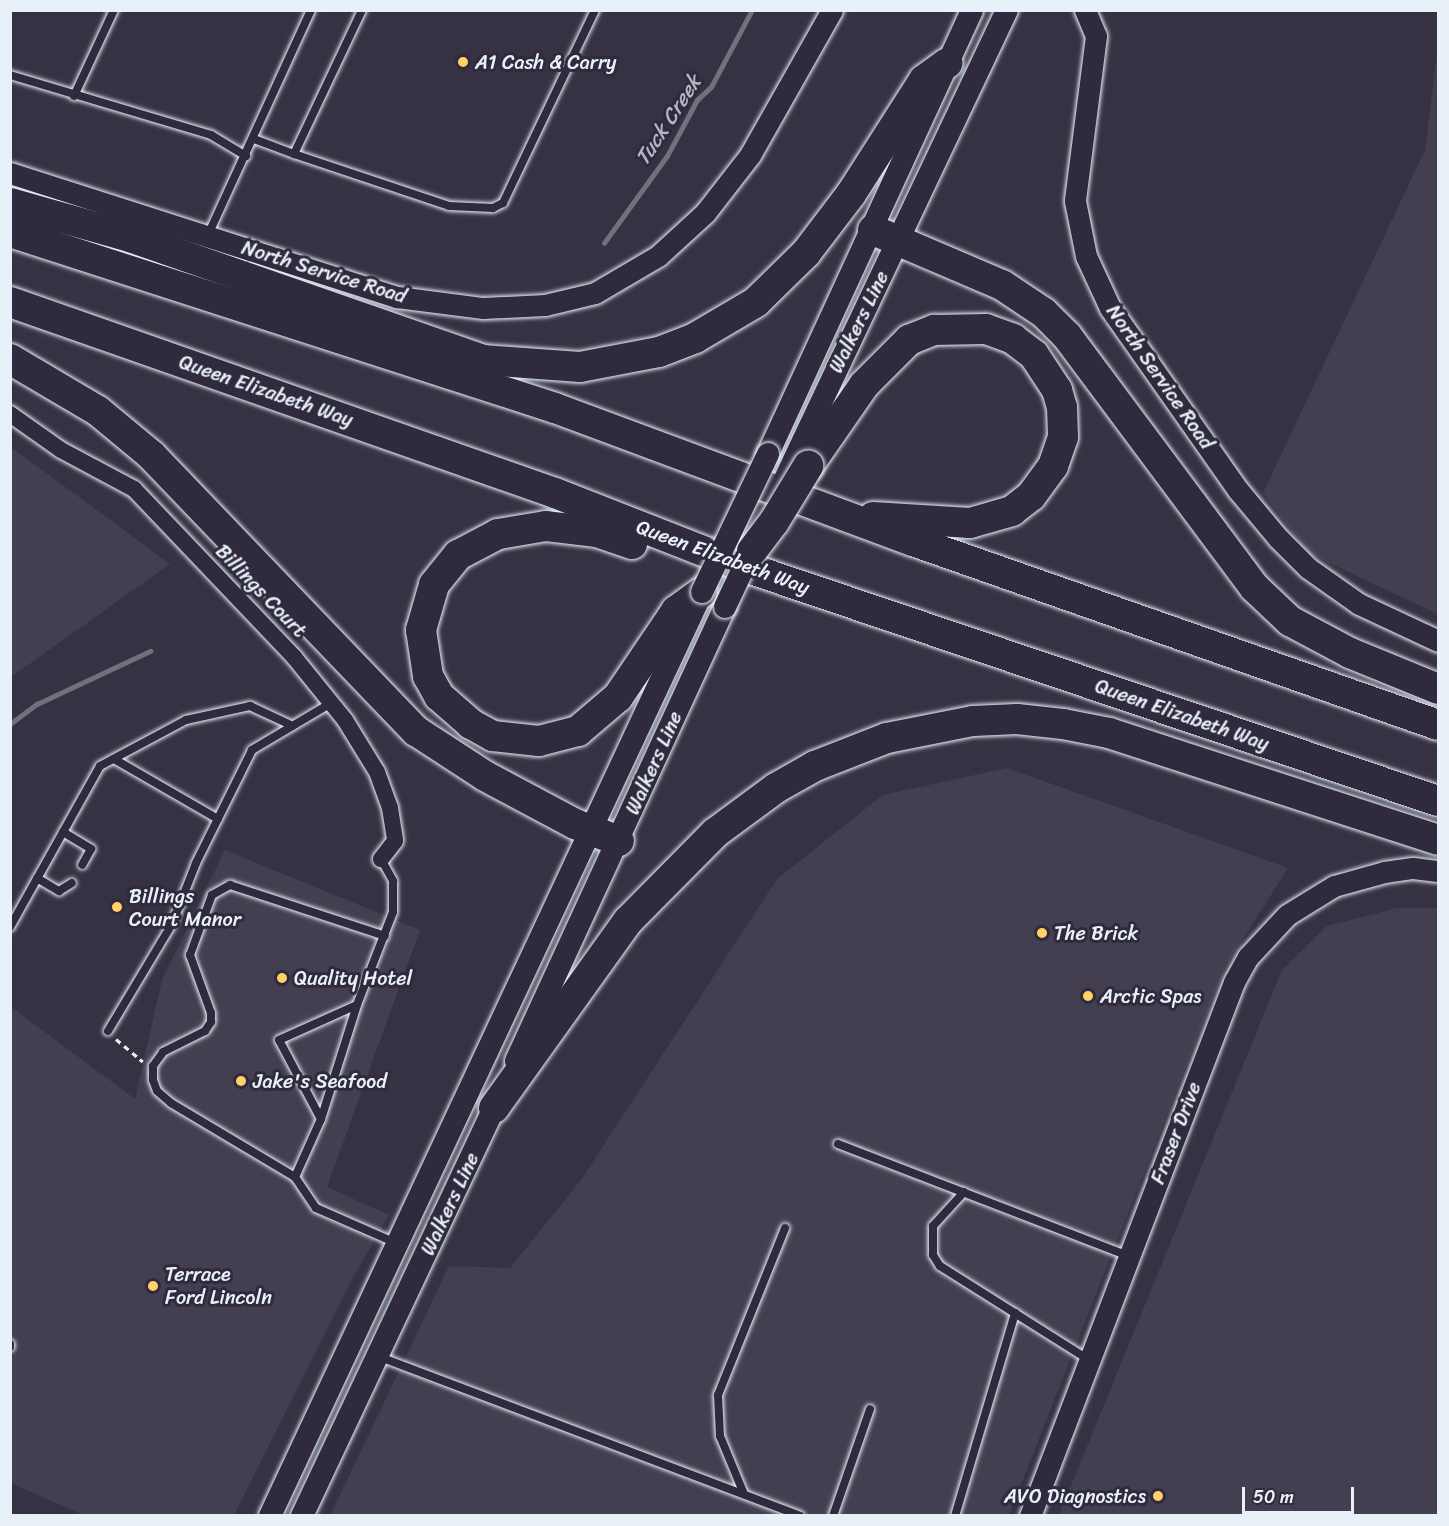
<!DOCTYPE html>
<style>
body{margin:0}
#map{position:relative;width:1449px;height:1526px;overflow:hidden;background:#363244;font-family:Sriracha,sans-serif}
div>[style]{position:absolute}
.built>*{inset:0;background:#433f51}
.stream>*{height:4.5px;margin:-2.25px;padding:0 2.25px;transform-origin:2.25px;border-radius:2.25px;background:#70717f}
.path>*{height:3px;margin-top:-1.5px;transform-origin:0;background:repeating-linear-gradient(90deg,#e8f1f8 0 6px,transparent 0 10.5px)}
.roads{filter:drop-shadow(0 0 2px #e8f1f8) drop-shadow(0 0 2px #e8f1f8)}
.service>*{height:8px;margin:-4px;padding:0 4px;transform-origin:4px;border-radius:4px;background:#2f2a3d}
.minor>*{height:16px;margin:-8px;padding:0 8px;transform-origin:8px;border-radius:8px;background:#2f2a3d}
.tertiary>*{height:21px;margin:-10.5px;padding:0 10.5px;transform-origin:10.5px;border-radius:10.5px;background:#2f2a3d}
.secondary>*{height:22px;margin:-11px;padding:0 11px;transform-origin:11px;border-radius:11px;background:#2f2a3d}
.motorway>*{height:30px;margin:-15px;padding:0 15px;transform-origin:15px;border-radius:15px;background:#2f2a3d}
.bridges{filter:drop-shadow(0 0 2px #e8f1f8) drop-shadow(0 0 2px #e8f1f8)}
.secondary-bridge>*{height:22px;margin:-11px;padding:0 11px;transform-origin:11px;border-radius:11px;background:#2f2a3d}
.motorway-bridge>*{height:30px;margin:-15px;padding:0 15px;transform-origin:15px;border-radius:15px;background:#2f2a3d}
.dots>*{width:16px;height:16px;translate:-50% -50%;box-sizing:border-box;border:3px solid #2f2a3d;border-radius:50%}
span{translate:-50% -50%;white-space:nowrap;text-align:center;line-height:1.15;-webkit-text-stroke:6px #2f2a3d;paint-order:stroke}
.poi-label{font-size:20px;color:#e8f1f8}
.left{translate:0 -50%;text-align:left}
.right{translate:-100% -50%;text-align:right}
.street-label{font-size:20px;color:#e8f1f8}
.water-label{font-size:21px;color:#b2b7c2;font-style:italic}
.frame{position:absolute;inset:0;border:12px solid #e8f1f8;pointer-events:none}
.scale{position:absolute;left:1242px;top:1487px;width:112px;height:27px;box-sizing:border-box;border:3px solid #e8f1f8;border-top:0;padding-left:8px;font-size:18px;line-height:21px;white-space:nowrap;color:#e8f1f8;-webkit-text-stroke:4px #2f2a3d;paint-order:stroke}
</style>
<div id="map">
<div class="built">
<div style="clip-path:polygon(1438px 45px,1438px 614px,1308px 553px,1263px 493px,1425px 150px)"></div>
<div style="clip-path:polygon(11px 447px,170px 564px,11px 677px)"></div>
<div style="clip-path:polygon(1007px 768px,1288px 868px,1225px 967px,1009px 1515px,330px 1516px,449px 1266px,510px 1268px,581px 1180px,777px 879px,883px 795px)"></div>
<div style="clip-path:polygon(225px 850px,420px 930px,327px 1187px,389px 1215px,353px 1278px,234px 1515px,83px 1515px,11px 1483px,10px 1006px,135px 1099px,162px 980px)"></div>
<div style="clip-path:polygon(1397px 908px,1438px 908px,1438px 1515px,1059px 1515px,1282px 970px,1327px 926px)"></div>
</div>
<div class="stream">
<div style="left:604px;top:243px;width:107px;rotate:-54.1deg"></div>
<div style="left:667px;top:156px;width:64px;rotate:-61.8deg"></div>
<div style="left:697px;top:100px;width:19px;rotate:-43deg"></div>
<div style="left:711px;top:87px;width:87px;rotate:-62deg"></div>
<div style="left:10px;top:724px;width:34px;rotate:-37deg"></div>
<div style="left:37px;top:704px;width:125px;rotate:-25.1deg"></div>
</div>
<div class="path">
<div style="left:116px;top:1039px;width:35px;rotate:40deg"></div>
</div>
<div class="roads">
<div class="service">
<div style="left:10px;top:75px;width:210px;rotate:16.6deg"></div>
<div style="left:211px;top:135px;width:41px;rotate:31deg"></div>
<div style="left:74px;top:96px;width:95px;rotate:-65.1deg"></div>
<div style="left:254px;top:139px;width:43px;rotate:20.6deg"></div>
<div style="left:294px;top:154px;width:159px;rotate:-64.7deg"></div>
<div style="left:294px;top:154px;width:163px;rotate:18.5deg"></div>
<div style="left:449px;top:206px;width:44px;rotate:2.6deg"></div>
<div style="left:493px;top:208px;width:11px;rotate:-27deg"></div>
<div style="left:503px;top:203px;width:214px;rotate:-64.5deg"></div>
<div style="left:208px;top:235px;width:247px;rotate:-65.4deg"></div>
<div style="left:114px;top:759px;width:120px;rotate:30deg"></div>
<div style="left:63px;top:832px;width:33px;rotate:31deg"></div>
<div style="left:91px;top:849px;width:18px;rotate:119deg"></div>
<div style="left:381px;top:859px;width:25px;rotate:61deg"></div>
<div style="left:393px;top:881px;width:31px;rotate:90deg"></div>
<div style="left:393px;top:912px;width:100px;rotate:111.2deg"></div>
<div style="left:357px;top:1005px;width:120px;rotate:107.5deg"></div>
<div style="left:321px;top:1119px;width:64px;rotate:114.1deg"></div>
<div style="left:295px;top:1177px;width:37px;rotate:56deg"></div>
<div style="left:316px;top:1208px;width:87px;rotate:23.6deg"></div>
<div style="left:37px;top:878px;width:26px;rotate:31deg"></div>
<div style="left:59px;top:891px;width:15px;rotate:-32deg"></div>
<div style="left:10px;top:927px;width:184px;rotate:-60.8deg"></div>
<div style="left:100px;top:766px;width:98px;rotate:-28.1deg"></div>
<div style="left:186px;top:720px;width:66px;rotate:-12.3deg"></div>
<div style="left:250px;top:706px;width:47px;rotate:24.9deg"></div>
<div style="left:108px;top:1031px;width:125px;rotate:-59.1deg"></div>
<div style="left:172px;top:924px;width:66px;rotate:-68.5deg"></div>
<div style="left:196px;top:863px;width:126px;rotate:-63.6deg"></div>
<div style="left:252px;top:750px;width:92px;rotate:-30.7deg"></div>
<div style="left:321px;top:1119px;width:89px;rotate:-118deg"></div>
<div style="left:279px;top:1040px;width:85px;rotate:-24.2deg"></div>
<div style="left:838px;top:1144px;width:312px;rotate:21.1deg"></div>
<div style="left:295px;top:1177px;width:144px;rotate:-149.2deg"></div>
<div style="left:171px;top:1103px;width:18px;rotate:-139deg"></div>
<div style="left:157px;top:1091px;width:12px;rotate:-110deg"></div>
<div style="left:153px;top:1080px;width:14px;rotate:-90deg"></div>
<div style="left:153px;top:1066px;width:17px;rotate:-54deg"></div>
<div style="left:163px;top:1052px;width:47px;rotate:-26.6deg"></div>
<div style="left:205px;top:1031px;width:11px;rotate:-56deg"></div>
<div style="left:211px;top:1022px;width:9px;rotate:-90deg"></div>
<div style="left:211px;top:1013px;width:62px;rotate:-109.9deg"></div>
<div style="left:190px;top:955px;width:64px;rotate:-69.9deg"></div>
<div style="left:212px;top:895px;width:21px;rotate:-29deg"></div>
<div style="left:230px;top:885px;width:163px;rotate:18.2deg"></div>
<div style="left:964px;top:1192px;width:46px;rotate:132.4deg"></div>
<div style="left:933px;top:1226px;width:29px;rotate:90deg"></div>
<div style="left:933px;top:1255px;width:13px;rotate:58deg"></div>
<div style="left:940px;top:1266px;width:176px;rotate:32.2deg"></div>
<div style="left:10px;top:1344px;width:3px;rotate:90deg"></div>
<div style="left:380px;top:1357px;width:449px;rotate:20.7deg"></div>
<div style="left:744px;top:1494px;width:63px;rotate:-112.5deg"></div>
<div style="left:720px;top:1436px;width:41px;rotate:-92.8deg"></div>
<div style="left:718px;top:1395px;width:180px;rotate:-68.1deg"></div>
<div style="left:833px;top:1516px;width:113px;rotate:-70.9deg"></div>
<div style="left:955px;top:1516px;width:212px;rotate:-73.5deg"></div>
</div>
<div class="minor">
<div style="left:10px;top:414px;width:62px;rotate:35.2deg"></div>
<div style="left:61px;top:450px;width:83px;rotate:28.1deg"></div>
<div style="left:134px;top:489px;width:232px;rotate:46.4deg"></div>
<div style="left:294px;top:657px;width:81px;rotate:51deg"></div>
<div style="left:345px;top:720px;width:61px;rotate:58.4deg"></div>
<div style="left:377px;top:772px;width:38px;rotate:70deg"></div>
<div style="left:390px;top:808px;width:33px;rotate:81deg"></div>
<div style="left:395px;top:841px;width:23px;rotate:128deg"></div>
</div>
<div class="tertiary">
<div style="left:1085px;top:10px;width:28px;rotate:67deg"></div>
<div style="left:1096px;top:36px;width:166px;rotate:97.3deg"></div>
<div style="left:1075px;top:201px;width:56px;rotate:78.7deg"></div>
<div style="left:1086px;top:256px;width:57px;rotate:65.2deg"></div>
<div style="left:1110px;top:308px;width:223px;rotate:54.9deg"></div>
<div style="left:1238px;top:490px;width:62px;rotate:50.2deg"></div>
<div style="left:1278px;top:538px;width:42px;rotate:45deg"></div>
<div style="left:1308px;top:568px;width:62px;rotate:35.2deg"></div>
<div style="left:1359px;top:604px;width:87px;rotate:25.1deg"></div>
<div style="left:10px;top:173px;width:406px;rotate:17.8deg"></div>
<div style="left:397px;top:297px;width:87px;rotate:7.3deg"></div>
<div style="left:483px;top:308px;width:62px;rotate:-2.8deg"></div>
<div style="left:545px;top:305px;width:51px;rotate:-13.5deg"></div>
<div style="left:595px;top:293px;width:73px;rotate:-30.4deg"></div>
<div style="left:658px;top:256px;width:64px;rotate:-42.5deg"></div>
<div style="left:705px;top:213px;width:73px;rotate:-52.2deg"></div>
<div style="left:750px;top:155px;width:167px;rotate:-60.5deg"></div>
<div style="left:1030px;top:1516px;width:572px;rotate:-69.09deg"></div>
<div style="left:1234px;top:982px;width:29px;rotate:-61deg"></div>
<div style="left:1248px;top:957px;width:57px;rotate:-47.1deg"></div>
<div style="left:1287px;top:915px;width:55px;rotate:-31.7deg"></div>
<div style="left:1334px;top:886px;width:52px;rotate:-15.6deg"></div>
<div style="left:1384px;top:872px;width:29px;rotate:-8deg"></div>
<div style="left:1413px;top:868px;width:25px;rotate:7deg"></div>
</div>
<div class="secondary">
<div style="left:768px;top:454px;width:489px;rotate:-65.3deg"></div>
<div style="left:784px;top:481px;width:521px;rotate:-64.66deg"></div>
<div style="left:516px;top:1061px;width:500px;rotate:-65.3deg"></div>
<div style="left:270px;top:1516px;width:1020px;rotate:-64.94deg"></div>
<div style="left:302px;top:1516px;width:467px;rotate:-64.8deg"></div>
</div>
<div class="motorway">
<div style="left:10px;top:203px;width:125px;rotate:15.8deg"></div>
<div style="left:130px;top:237px;width:374px;rotate:19.2deg"></div>
<div style="left:483px;top:360px;width:97px;rotate:4.1deg"></div>
<div style="left:580px;top:367px;width:80px;rotate:-10.8deg"></div>
<div style="left:659px;top:352px;width:39px;rotate:-21deg"></div>
<div style="left:695px;top:338px;width:71px;rotate:-30.5deg"></div>
<div style="left:756px;top:302px;width:70px;rotate:-44.4deg"></div>
<div style="left:806px;top:253px;width:74px;rotate:-52.7deg"></div>
<div style="left:851px;top:194px;width:135px;rotate:-57.4deg"></div>
<div style="left:924px;top:80px;width:29px;rotate:-36deg"></div>
<div style="left:873px;top:230px;width:140px;rotate:23.1deg"></div>
<div style="left:1002px;top:285px;width:50px;rotate:33.7deg"></div>
<div style="left:1044px;top:313px;width:33px;rotate:45deg"></div>
<div style="left:1067px;top:336px;width:313px;rotate:53.3deg"></div>
<div style="left:1254px;top:587px;width:50px;rotate:43.4deg"></div>
<div style="left:1290px;top:621px;width:68px;rotate:28.1deg"></div>
<div style="left:1350px;top:653px;width:95px;rotate:22.2deg"></div>
<div style="left:10px;top:232px;width:573px;rotate:17.9deg"></div>
<div style="left:555px;top:408px;width:382px;rotate:20.4deg"></div>
<div style="left:913px;top:541px;width:556px;rotate:19.31deg"></div>
<div style="left:10px;top:302px;width:577px;rotate:19.31deg"></div>
<div style="left:555px;top:493px;width:198px;rotate:21.4deg"></div>
<div style="left:739px;top:565px;width:738px;rotate:18.66deg"></div>
<div style="left:10px;top:359px;width:102px;rotate:30.6deg"></div>
<div style="left:98px;top:411px;width:69px;rotate:39.7deg"></div>
<div style="left:151px;top:455px;width:383px;rotate:46.2deg"></div>
<div style="left:416px;top:731px;width:82px;rotate:33.1deg"></div>
<div style="left:485px;top:776px;width:102px;rotate:28.1deg"></div>
<div style="left:575px;top:824px;width:47px;rotate:21.1deg"></div>
<div style="left:808px;top:466px;width:98px;rotate:-55.3deg"></div>
<div style="left:864px;top:385px;width:64px;rotate:-45deg"></div>
<div style="left:909px;top:340px;width:27px;rotate:-22deg"></div>
<div style="left:934px;top:330px;width:52px;rotate:-1.1deg"></div>
<div style="left:986px;top:329px;width:29px;rotate:20deg"></div>
<div style="left:1013px;top:339px;width:26px;rotate:37deg"></div>
<div style="left:1034px;top:355px;width:42px;rotate:56.7deg"></div>
<div style="left:1057px;top:390px;width:18px;rotate:74deg"></div>
<div style="left:1062px;top:407px;width:30px;rotate:88deg"></div>
<div style="left:1063px;top:437px;width:31px;rotate:109deg"></div>
<div style="left:1053px;top:466px;width:37px;rotate:126deg"></div>
<div style="left:1031px;top:496px;width:24px;rotate:142deg"></div>
<div style="left:1012px;top:511px;width:44px;rotate:164.1deg"></div>
<div style="left:970px;top:523px;width:97px;rotate:-176.5deg"></div>
<div style="left:632px;top:544px;width:37px;rotate:-161deg"></div>
<div style="left:597px;top:532px;width:51px;rotate:-173.3deg"></div>
<div style="left:546px;top:526px;width:49px;rotate:170.5deg"></div>
<div style="left:498px;top:534px;width:45px;rotate:152.3deg"></div>
<div style="left:458px;top:555px;width:38px;rotate:129deg"></div>
<div style="left:434px;top:585px;width:47px;rotate:106.1deg"></div>
<div style="left:421px;top:630px;width:47px;rotate:81.3deg"></div>
<div style="left:428px;top:676px;width:23px;rotate:61deg"></div>
<div style="left:439px;top:696px;width:43px;rotate:41.2deg"></div>
<div style="left:471px;top:724px;width:25px;rotate:29deg"></div>
<div style="left:493px;top:736px;width:46px;rotate:6.2deg"></div>
<div style="left:539px;top:741px;width:40px;rotate:-14.4deg"></div>
<div style="left:578px;top:731px;width:52px;rotate:-40.4deg"></div>
<div style="left:618px;top:697px;width:104px;rotate:-56deg"></div>
<div style="left:676px;top:611px;width:32px;rotate:-36deg"></div>
<div style="left:494px;top:1108px;width:230px;rotate:-54.4deg"></div>
<div style="left:628px;top:921px;width:124px;rotate:-45.3deg"></div>
<div style="left:715px;top:833px;width:76px;rotate:-36.4deg"></div>
<div style="left:776px;top:788px;width:45px;rotate:-29.4deg"></div>
<div style="left:815px;top:766px;width:77px;rotate:-21.3deg"></div>
<div style="left:887px;top:738px;width:88px;rotate:-11.2deg"></div>
<div style="left:973px;top:721px;width:44px;rotate:-2.6deg"></div>
<div style="left:1017px;top:719px;width:46px;rotate:6.2deg"></div>
<div style="left:1063px;top:724px;width:47px;rotate:11.1deg"></div>
<div style="left:1109px;top:733px;width:346px;rotate:18deg"></div>
</div>
</div>
<div class="bridges">
<div class="secondary-bridge">
<div style="left:702px;top:592px;width:153px;rotate:-64.4deg"></div>
<div style="left:725px;top:607px;width:77px;rotate:-64.8deg"></div>
</div>
<div class="motorway-bridge">
<div style="left:752px;top:551px;width:36px;rotate:-53deg"></div>
<div style="left:774px;top:522px;width:66px;rotate:-58.7deg"></div>
</div>
</div>
<div class="dots">
<div style="left:463px;top:62px;background:#ffd166"></div>
<div style="left:117px;top:907px;background:#ffd166"></div>
<div style="left:1042px;top:933px;background:#ffd166"></div>
<div style="left:282px;top:978px;background:#ffd166"></div>
<div style="left:1088px;top:996px;background:#ffd166"></div>
<div style="left:241px;top:1081px;background:#ffd166"></div>
<div style="left:153px;top:1286px;background:#ffd166"></div>
<div style="left:1158px;top:1496px;background:#ffd166"></div>
</div>
<div class="poi-label">
<span class="left" style="left:475px;top:62px">A1 Cash &amp; Carry</span>
<span class="left" style="left:129px;top:908px">Billings<br>Court Manor</span>
<span class="left" style="left:1054px;top:933px">The Brick</span>
<span class="left" style="left:294px;top:978px">Quality Hotel</span>
<span class="left" style="left:1100px;top:996px">Arctic Spas</span>
<span class="left" style="left:253px;top:1081px">Jake's Seafood</span>
<span class="left" style="left:165px;top:1286px">Terrace<br>Ford Lincoln</span>
<span class="right" style="left:1146px;top:1496px">AVO Diagnostics</span>
</div>
<div class="street-label">
<span style="left:324px;top:272px;rotate:17deg">North Service Road</span>
<span style="left:859px;top:322px;rotate:-64deg">Walkers Line</span>
<span style="left:1160px;top:377px;rotate:55deg">North Service Road</span>
<span style="left:266px;top:391px;rotate:19deg">Queen Elizabeth Way</span>
<span style="left:723px;top:557px;rotate:20deg">Queen Elizabeth Way</span>
<span style="left:261px;top:591px;rotate:46deg">Billings Court</span>
<span style="left:1182px;top:715px;rotate:19deg">Queen Elizabeth Way</span>
<span style="left:654px;top:763px;rotate:-66deg">Walkers Line</span>
<span style="left:1176px;top:1133px;rotate:-69deg">Fraser Drive</span>
<span style="left:450px;top:1204px;rotate:-65deg">Walkers Line</span>
</div>
<div class="water-label">
<span style="left:668px;top:120px;rotate:-57deg">Tuck Creek</span>
</div>
<div class="frame"></div>
<div class="scale">50 m</div>
</div>
